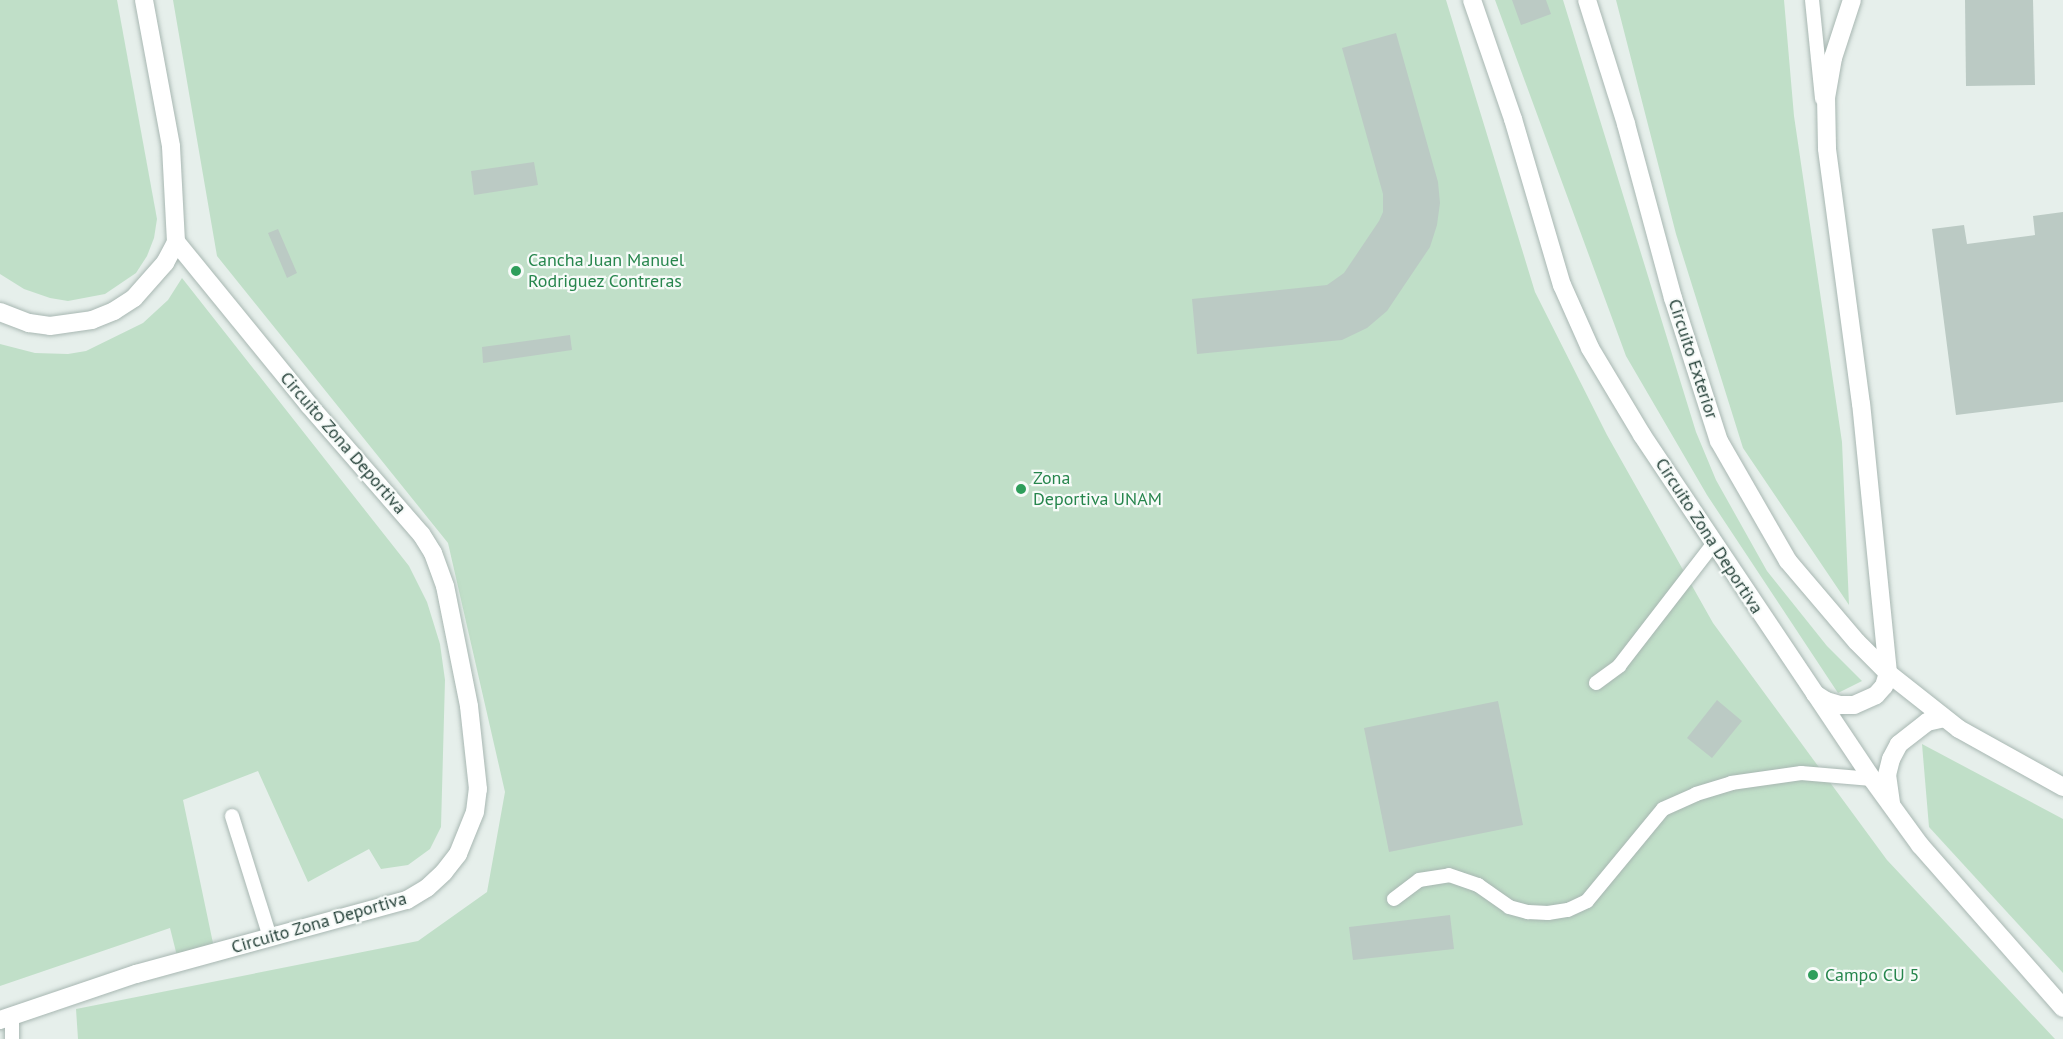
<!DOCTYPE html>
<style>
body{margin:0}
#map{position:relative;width:2063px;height:1039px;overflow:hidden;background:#e6efeb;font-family:"PT Sans",sans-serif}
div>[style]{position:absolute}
.green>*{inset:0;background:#c0dfc8}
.building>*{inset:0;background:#bbcac4}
.roads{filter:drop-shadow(0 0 2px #a8b7b2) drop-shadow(0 0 2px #a8b7b2)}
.service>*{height:14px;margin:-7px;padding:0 7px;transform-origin:7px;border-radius:7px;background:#fff}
.minor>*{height:18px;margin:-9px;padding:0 9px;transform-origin:9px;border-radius:9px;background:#fff}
.dots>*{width:16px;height:16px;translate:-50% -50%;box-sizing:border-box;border:3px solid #f7fbf9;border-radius:50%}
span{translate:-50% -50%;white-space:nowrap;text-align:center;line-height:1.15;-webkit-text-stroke:4.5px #f7fbf9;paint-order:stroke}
.leisure-label{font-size:18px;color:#27864d}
.left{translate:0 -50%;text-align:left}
.street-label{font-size:18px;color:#254139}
</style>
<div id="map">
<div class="green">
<div style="clip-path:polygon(0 0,117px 0,157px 219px,154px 238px,147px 256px,136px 273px,105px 294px,68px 301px,50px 298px,24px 289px,0 274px)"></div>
<div style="clip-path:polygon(173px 0,1446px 0,1535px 292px,1607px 435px,1713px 623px,1887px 860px,2055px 1039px,78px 1039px,76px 1009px,418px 941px,487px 892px,505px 792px,448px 543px,217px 256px)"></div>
<div style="clip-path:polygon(1495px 0,1563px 0,1696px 432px,1716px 480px,1767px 571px,1827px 646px,1862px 681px,1838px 693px,1707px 495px,1626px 356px)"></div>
<div style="clip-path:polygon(1616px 0,1784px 0,1794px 116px,1842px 442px,1849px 605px,1743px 448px,1676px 234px)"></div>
<div style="clip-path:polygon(182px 278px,409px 566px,427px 602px,440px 644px,445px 680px,441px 827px,430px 849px,408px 865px,381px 869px,369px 849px,308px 882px,258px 771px,183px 800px,214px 948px,177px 956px,170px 928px,0 986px,0 344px,35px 353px,68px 354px,86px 351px,143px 323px,168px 300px)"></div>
<div style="clip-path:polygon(1922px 744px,2063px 819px,2063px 973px,1929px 827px)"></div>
</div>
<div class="building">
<div style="clip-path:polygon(1512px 0,1546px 0,1551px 14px,1521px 25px)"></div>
<div style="clip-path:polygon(1965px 0,2033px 0,2035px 85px,1966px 86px)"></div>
<div style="clip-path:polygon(1396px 33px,1438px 182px,1440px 203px,1437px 225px,1430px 247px,1387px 311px,1367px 328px,1342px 340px,1197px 354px,1192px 299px,1327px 285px,1344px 273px,1379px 221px,1383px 212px,1383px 194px,1342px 48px)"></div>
<div style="clip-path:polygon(534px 162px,538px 185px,474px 195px,471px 171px)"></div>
<div style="clip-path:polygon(2063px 212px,2063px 402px,1956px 415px,1932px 229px,1964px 225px,1967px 244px,2035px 235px,2033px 216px)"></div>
<div style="clip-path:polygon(278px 229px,297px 273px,287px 278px,268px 233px)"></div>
<div style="clip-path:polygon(570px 335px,572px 350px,483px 363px,482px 347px)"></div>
<div style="clip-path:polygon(1717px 700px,1742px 721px,1712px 758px,1687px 738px)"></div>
<div style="clip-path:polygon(1498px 701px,1523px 825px,1389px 852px,1364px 728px)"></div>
<div style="clip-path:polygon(1450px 915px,1454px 949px,1353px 960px,1349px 927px)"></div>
</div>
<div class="roads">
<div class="service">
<div style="left:1812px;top:0;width:99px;rotate:84.2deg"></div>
<div style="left:1596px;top:683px;width:29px;rotate:-36deg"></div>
<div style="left:1619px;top:666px;width:155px;rotate:-52.3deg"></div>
<div style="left:232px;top:816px;width:127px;rotate:72.6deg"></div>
<div style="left:1394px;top:899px;width:31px;rotate:-37deg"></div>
<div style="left:1419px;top:880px;width:30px;rotate:-9deg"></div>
<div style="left:1449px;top:875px;width:31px;rotate:19deg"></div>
<div style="left:1478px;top:885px;width:38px;rotate:35deg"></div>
<div style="left:1509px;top:907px;width:20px;rotate:15deg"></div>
<div style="left:1528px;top:912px;width:20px;rotate:3deg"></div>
<div style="left:1548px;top:913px;width:20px;rotate:-9deg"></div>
<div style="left:1568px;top:910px;width:21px;rotate:-25deg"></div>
<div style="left:1587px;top:901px;width:119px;rotate:-50.4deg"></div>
<div style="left:1663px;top:809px;width:36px;rotate:-24deg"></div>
<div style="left:1696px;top:794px;width:37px;rotate:-17deg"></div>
<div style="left:1731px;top:783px;width:71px;rotate:-8.1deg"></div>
<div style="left:1801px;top:773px;width:71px;rotate:4.8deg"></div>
<div style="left:12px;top:1039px;width:23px;rotate:-90deg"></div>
</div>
<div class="minor">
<div style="left:1472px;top:0;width:126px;rotate:71deg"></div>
<div style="left:1513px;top:119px;width:173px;rotate:73.6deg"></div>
<div style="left:1562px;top:285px;width:69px;rotate:66deg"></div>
<div style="left:1590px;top:348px;width:101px;rotate:59.1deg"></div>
<div style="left:1642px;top:435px;width:414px;rotate:56.2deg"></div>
<div style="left:1872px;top:779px;width:82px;rotate:54deg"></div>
<div style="left:1920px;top:845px;width:217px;rotate:48.7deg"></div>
<div style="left:1587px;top:0;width:130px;rotate:72.5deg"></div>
<div style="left:1626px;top:124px;width:180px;rotate:74.9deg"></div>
<div style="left:1673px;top:298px;width:150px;rotate:72.2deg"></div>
<div style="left:1719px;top:441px;width:138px;rotate:60.1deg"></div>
<div style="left:1788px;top:561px;width:106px;rotate:49.6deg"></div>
<div style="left:1857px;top:642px;width:44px;rotate:45deg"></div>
<div style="left:1888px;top:673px;width:90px;rotate:38.3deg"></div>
<div style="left:1959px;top:729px;width:119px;rotate:29.1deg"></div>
<div style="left:0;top:312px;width:31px;rotate:21deg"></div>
<div style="left:29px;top:323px;width:21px;rotate:8deg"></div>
<div style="left:50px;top:326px;width:42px;rotate:-8.1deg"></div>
<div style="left:92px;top:320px;width:24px;rotate:-22deg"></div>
<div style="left:114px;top:311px;width:24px;rotate:-33deg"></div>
<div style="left:134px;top:298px;width:47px;rotate:-48.5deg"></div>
<div style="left:165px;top:263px;width:24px;rotate:-62deg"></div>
<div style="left:176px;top:242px;width:96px;rotate:-93deg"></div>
<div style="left:171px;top:146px;width:148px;rotate:-100.5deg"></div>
<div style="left:1815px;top:694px;width:13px;rotate:32deg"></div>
<div style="left:1826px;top:701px;width:15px;rotate:16deg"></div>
<div style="left:1840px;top:705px;width:14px"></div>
<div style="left:1854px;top:705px;width:24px;rotate:-24deg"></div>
<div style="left:1876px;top:695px;width:12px;rotate:-48deg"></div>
<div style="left:1884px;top:686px;width:14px;rotate:-73deg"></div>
<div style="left:1888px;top:673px;width:270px;rotate:-95.7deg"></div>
<div style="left:1861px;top:404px;width:258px;rotate:-97.6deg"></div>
<div style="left:1827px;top:148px;width:50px;rotate:-91.1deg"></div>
<div style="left:1826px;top:98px;width:41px;rotate:-80.1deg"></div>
<div style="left:1833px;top:58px;width:61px;rotate:-71.9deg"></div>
<div style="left:1891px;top:803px;width:28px;rotate:-98deg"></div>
<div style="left:1887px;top:775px;width:16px;rotate:-76deg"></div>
<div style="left:1891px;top:759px;width:17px;rotate:-62deg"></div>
<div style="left:1899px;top:744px;width:36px;rotate:-38deg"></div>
<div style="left:1927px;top:722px;width:17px;rotate:-13deg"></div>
<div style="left:0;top:1020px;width:144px;rotate:-18.7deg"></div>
<div style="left:136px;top:974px;width:281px;rotate:-15.3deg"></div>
<div style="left:407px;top:900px;width:23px;rotate:-31deg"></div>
<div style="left:427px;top:888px;width:23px;rotate:-43deg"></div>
<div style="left:444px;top:872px;width:23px;rotate:-52deg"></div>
<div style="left:458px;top:854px;width:45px;rotate:-68deg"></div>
<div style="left:475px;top:812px;width:23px;rotate:-83deg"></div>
<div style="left:478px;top:789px;width:83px;rotate:-96.2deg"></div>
<div style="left:469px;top:706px;width:122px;rotate:-101.3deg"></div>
<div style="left:445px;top:586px;width:35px;rotate:-110deg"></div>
<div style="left:433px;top:553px;width:22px;rotate:-122deg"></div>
<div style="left:421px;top:534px;width:171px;rotate:-131deg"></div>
<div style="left:309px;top:405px;width:210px;rotate:-129.2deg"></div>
</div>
</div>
<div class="dots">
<div style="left:516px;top:271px;background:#2e9e5b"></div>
<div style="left:1021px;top:489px;background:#2e9e5b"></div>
<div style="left:1813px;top:975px;background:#2e9e5b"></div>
</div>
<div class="leisure-label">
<span class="left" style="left:528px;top:271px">Cancha Juan Manuel<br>Rodriguez Contreras</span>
<span class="left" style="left:1033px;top:489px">Zona<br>Deportiva UNAM</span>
<span class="left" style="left:1825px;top:975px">Campo CU 5</span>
</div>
<div class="street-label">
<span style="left:1693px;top:359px;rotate:72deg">Circuito Exterior</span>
<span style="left:343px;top:443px;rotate:49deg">Circuito Zona Deportiva</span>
<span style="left:1709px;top:536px;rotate:57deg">Circuito Zona Deportiva</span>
<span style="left:319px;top:923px;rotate:-16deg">Circuito Zona Deportiva</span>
</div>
</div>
